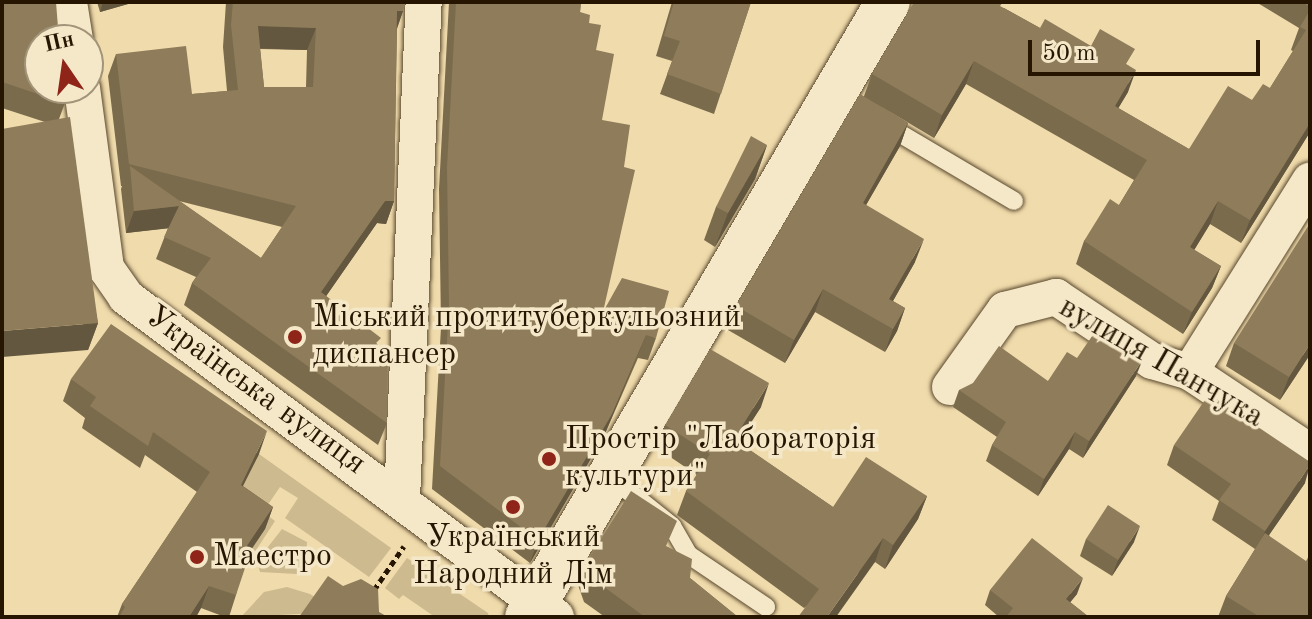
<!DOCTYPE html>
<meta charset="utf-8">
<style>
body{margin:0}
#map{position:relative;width:1312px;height:619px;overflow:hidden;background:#f0dbac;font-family:"Old Standard TT",serif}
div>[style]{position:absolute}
.green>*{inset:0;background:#ceba8f}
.path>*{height:5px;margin-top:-2.5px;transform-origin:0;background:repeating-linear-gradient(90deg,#261601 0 6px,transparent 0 10px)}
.roads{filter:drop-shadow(0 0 2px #58472c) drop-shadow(0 0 2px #58472c)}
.lane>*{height:18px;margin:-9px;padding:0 9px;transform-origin:9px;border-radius:9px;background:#f5e8c9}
.street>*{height:36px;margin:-18px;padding:0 18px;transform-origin:18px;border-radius:18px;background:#f5e8c9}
.secondary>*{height:44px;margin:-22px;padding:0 22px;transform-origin:22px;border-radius:22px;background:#f5e8c9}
.wall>*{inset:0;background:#7b6b4d}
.shaded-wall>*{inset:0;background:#64573f}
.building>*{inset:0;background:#8f7c5a}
.dots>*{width:22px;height:22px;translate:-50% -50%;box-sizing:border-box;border:4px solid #f5e8c9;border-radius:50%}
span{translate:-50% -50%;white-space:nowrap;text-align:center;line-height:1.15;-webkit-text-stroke:7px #f5e8c9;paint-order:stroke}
.poi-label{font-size:32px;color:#261601}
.left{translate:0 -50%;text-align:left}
.street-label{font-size:32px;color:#261601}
.frame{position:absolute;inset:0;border:4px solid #261601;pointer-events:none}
.north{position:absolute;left:24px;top:24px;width:80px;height:80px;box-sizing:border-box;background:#f5e8c9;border:2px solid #a29479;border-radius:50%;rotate:347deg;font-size:22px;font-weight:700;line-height:32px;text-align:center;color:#261601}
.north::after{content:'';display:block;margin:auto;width:28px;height:36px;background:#8f2418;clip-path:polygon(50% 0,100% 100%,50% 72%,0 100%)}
.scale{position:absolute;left:1028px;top:40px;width:232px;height:36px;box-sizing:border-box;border:4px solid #261601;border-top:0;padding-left:10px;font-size:24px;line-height:28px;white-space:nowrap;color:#261601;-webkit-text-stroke:6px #f5e8c9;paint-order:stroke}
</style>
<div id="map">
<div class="green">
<div style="clip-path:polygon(259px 454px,391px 548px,369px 577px,285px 518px,298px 498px,280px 487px,263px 512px,275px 521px,247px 564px,223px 557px,244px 477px)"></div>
<div style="clip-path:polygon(282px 529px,307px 542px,306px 565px,297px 574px,260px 572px,257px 561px)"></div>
<div style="clip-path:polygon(407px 558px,488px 613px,489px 617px,435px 617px,403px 595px,399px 599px,385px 588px)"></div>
<div style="clip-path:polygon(287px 587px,310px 594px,338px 612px,241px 617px,264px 592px)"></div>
</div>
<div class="path">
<div style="left:374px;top:590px;width:53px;rotate:-55.7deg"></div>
</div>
<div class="roads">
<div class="lane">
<div style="left:884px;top:124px;width:151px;rotate:30.6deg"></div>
<div style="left:612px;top:478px;width:77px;rotate:38.7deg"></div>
<div style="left:672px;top:526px;width:34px;rotate:60deg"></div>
<div style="left:689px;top:555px;width:93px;rotate:34deg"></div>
</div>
<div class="street">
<div style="left:69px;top:2px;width:38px;rotate:81deg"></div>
<div style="left:82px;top:88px;width:182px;rotate:82.4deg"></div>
<div style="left:106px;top:268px;width:35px;rotate:55deg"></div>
<div style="left:126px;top:297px;width:536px;rotate:36.66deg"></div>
<div style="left:1190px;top:372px;width:226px;rotate:-57.9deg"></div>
<div style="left:950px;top:387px;width:95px;rotate:-54.5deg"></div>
<div style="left:1005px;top:310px;width:53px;rotate:-14.3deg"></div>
<div style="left:1056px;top:297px;width:115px;rotate:33.7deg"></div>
<div style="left:1152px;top:361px;width:40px;rotate:16deg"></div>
<div style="left:1190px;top:372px;width:144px;rotate:33.7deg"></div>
<div style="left:402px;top:498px;width:496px;rotate:-87.5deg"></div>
</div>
<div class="secondary">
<div style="left:527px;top:617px;width:713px;rotate:-59.59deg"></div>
</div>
</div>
<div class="wall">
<div style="clip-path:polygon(2px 2px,65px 103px,59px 119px,98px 323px,88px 350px,45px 122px,2px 108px)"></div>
<div style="clip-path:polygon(97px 2px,129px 2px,128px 4px,100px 12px)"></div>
<div style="clip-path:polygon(evenodd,226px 2px,404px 2px,403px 11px,397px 29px,394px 201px,386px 224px,377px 223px,326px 296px,378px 345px,387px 423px,378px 445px,184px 305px,192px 283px,196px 277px,156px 259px,168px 228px,126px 233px,121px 189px,122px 186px,121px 186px,108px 76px,116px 54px,192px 94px,227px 91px,223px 47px,226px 2px,260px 49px,307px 50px,306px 87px,264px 87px,260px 49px,226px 2px,179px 201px,282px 227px,261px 258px,179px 201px)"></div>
<div style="clip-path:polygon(449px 2px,581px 2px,580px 12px,589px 23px,596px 50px,602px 120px,624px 167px,603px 312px,656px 338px,648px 360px,638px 358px,604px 436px,530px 563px,432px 489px,441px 327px,439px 189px)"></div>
<div style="clip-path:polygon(672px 2px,751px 2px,714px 114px,660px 94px,672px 61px,656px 56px)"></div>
<div style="clip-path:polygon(1256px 2px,1310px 2px,1310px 132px,1241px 243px,1210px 224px,1194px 250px,1221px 266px,1212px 288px,1183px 334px,1076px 264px,1084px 241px,1119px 205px,1134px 180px,966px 84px,934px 138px,875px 103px,908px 123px,900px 146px,866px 205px,915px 262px,893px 301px,905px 308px,897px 331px,885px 352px,815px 312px,785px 363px,728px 330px,736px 306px,864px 96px,872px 74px,1004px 8px,1040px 28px,1091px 46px,1129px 66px,1128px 92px,1118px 108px,1189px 149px,1252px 100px,1270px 88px,1293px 51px,1291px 50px,1299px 28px)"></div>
<div style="clip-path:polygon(767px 145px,755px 179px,715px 247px,704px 240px,716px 207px)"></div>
<div style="clip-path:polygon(1234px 343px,1309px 356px,1280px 400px,1226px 366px)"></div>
<div style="clip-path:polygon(1077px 358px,1136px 376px,1083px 458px,1069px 449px,1038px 496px,986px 461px,992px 445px,997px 437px,953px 407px,959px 390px,1048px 381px)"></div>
<div style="clip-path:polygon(71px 379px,259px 454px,243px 486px,273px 507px,265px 529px,242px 564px,236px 595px,229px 617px,225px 617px,201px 608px,196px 617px,117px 617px,122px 604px,197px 492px,145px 455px,140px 468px,82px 428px,85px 418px,63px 401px)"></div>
<div style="clip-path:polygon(761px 407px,738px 442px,833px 507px,927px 496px,918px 519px,885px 569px,875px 562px,804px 608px,677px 515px,686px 491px,697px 475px,657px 448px,665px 425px)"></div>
<div style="clip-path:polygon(1174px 445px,1305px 483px,1269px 535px,1310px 617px,1218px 617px,1226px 596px,1255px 549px,1212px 520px,1219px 501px,1167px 465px)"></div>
<div style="clip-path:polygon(1086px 539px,1134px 542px,1112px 576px,1080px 556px)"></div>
<div style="clip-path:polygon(668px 547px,690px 578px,738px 617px,605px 617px,584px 602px,578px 585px,587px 561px)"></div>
<div style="clip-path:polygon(990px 590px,1077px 594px,1070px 602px,1089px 617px,999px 617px,985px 605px)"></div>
</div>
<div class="shaded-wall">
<div style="clip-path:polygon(103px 2px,129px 2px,128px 4px,100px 12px)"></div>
<div style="clip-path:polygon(397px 11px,403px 11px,395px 33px)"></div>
<div style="clip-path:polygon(258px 26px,316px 28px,307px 50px,250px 48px)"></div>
<div style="clip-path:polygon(974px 61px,966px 84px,934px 138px,942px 115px)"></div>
<div style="clip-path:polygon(1136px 70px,1128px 92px,1106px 129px,1115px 106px)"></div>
<div style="clip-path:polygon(908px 123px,900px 146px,854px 226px,863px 203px)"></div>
<div style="clip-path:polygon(1310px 123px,1310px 132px,1241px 243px,1250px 220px)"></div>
<div style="clip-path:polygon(767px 145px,755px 179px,715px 247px,728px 213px)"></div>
<div style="clip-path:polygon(385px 201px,394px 201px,386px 224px,377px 223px,313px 315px,321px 292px)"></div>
<div style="clip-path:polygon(1218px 201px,1210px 224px,1182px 270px,1190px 247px)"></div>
<div style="clip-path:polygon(179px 206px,171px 228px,126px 233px,134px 211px)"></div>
<div style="clip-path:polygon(924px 239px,915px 262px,881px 322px,889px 299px)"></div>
<div style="clip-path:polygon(1221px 266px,1212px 288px,1183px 334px,1192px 312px)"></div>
<div style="clip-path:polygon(823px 289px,815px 312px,785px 363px,794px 340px)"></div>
<div style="clip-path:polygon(905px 308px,897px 331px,885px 352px,893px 329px)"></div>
<div style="clip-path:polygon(98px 323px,88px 350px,2px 357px,2px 331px)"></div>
<div style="clip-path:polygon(646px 335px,604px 436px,530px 563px,538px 540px)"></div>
<div style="clip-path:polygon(1310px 344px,1309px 356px,1280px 400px,1289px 377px)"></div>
<div style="clip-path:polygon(1143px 359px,1136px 376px,1083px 458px,1089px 441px)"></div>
<div style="clip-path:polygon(769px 383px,761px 407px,725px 463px,734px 439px)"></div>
<div style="clip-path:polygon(267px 431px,259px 454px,232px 507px,241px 485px)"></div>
<div style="clip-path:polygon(1075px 432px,1069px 449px,1038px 496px,1044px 479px)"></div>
<div style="clip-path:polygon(1310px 465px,1305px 483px,1258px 551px,1265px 531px)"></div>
<div style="clip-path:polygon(927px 496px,918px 519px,885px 569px,893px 545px)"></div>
<div style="clip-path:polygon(273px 507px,265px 529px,227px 584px,236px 562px)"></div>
<div style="clip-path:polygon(1140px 526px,1134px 542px,1112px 576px,1118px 560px)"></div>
<div style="clip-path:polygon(883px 538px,875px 562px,836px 617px,827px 617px)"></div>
<div style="clip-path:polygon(1083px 578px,1077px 594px,1060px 615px,1066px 599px)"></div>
<div style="clip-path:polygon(209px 586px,201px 608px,196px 617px,189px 617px)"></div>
</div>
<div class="building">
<div style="clip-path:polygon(2px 2px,56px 2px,59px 40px,40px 40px,40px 88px,64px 88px,65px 103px,2px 82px)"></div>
<div style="clip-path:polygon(evenodd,233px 2px,404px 2px,403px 11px,397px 11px,394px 201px,385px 201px,321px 292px,381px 338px,376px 343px,388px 354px,387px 423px,192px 283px,211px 258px,164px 237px,179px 206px,134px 211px,130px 166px,261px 258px,296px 206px,129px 164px,116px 54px,186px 46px,192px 94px,238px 90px,231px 25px,233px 2px,258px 26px,316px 28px,313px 87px,264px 87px,258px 26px)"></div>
<div style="clip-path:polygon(456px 2px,581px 2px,580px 12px,590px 15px,589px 23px,601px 25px,596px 50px,614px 54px,602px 120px,630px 125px,624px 167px,635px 170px,603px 312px,622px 278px,669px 291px,656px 338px,646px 335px,612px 414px,538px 540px,440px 466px,449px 305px,447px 167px)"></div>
<div style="clip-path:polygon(674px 2px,751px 2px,721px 94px,667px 74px,680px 41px,664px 36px)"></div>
<div style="clip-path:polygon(914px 2px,1003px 2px,1000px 6px,1040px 28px,1045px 19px,1091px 46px,1100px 29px,1135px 49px,1126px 64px,1136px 70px,1115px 106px,1189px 149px,1228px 86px,1252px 100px,1263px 84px,1270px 88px,1306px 30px,1300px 27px,1310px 10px,1310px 123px,1250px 220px,1218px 201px,1190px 247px,1221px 266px,1192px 312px,1084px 241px,1110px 199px,1119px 205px,1147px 160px,974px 61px,942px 115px,872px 74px)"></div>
<div style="clip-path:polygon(1302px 2px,1310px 2px,1310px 7px)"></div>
<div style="clip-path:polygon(860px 94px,908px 123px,863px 203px,924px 239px,889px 299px,905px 308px,893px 329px,823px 289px,794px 340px,736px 306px)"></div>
<div style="clip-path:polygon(70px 117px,98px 323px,2px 331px,2px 129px)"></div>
<div style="clip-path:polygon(751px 136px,767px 145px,728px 213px,716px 207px)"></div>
<div style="clip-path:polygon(1310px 223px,1310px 326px,1309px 327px,1310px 328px,1310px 344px,1289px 377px,1234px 343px)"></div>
<div style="clip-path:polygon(111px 324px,267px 431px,241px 485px,273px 507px,236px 562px,246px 565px,236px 595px,209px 586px,189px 617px,119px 617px,125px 607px,122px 604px,210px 472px,153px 432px,148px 446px,90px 406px,96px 397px,71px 379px)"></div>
<div style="clip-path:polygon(1097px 329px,1143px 359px,1089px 441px,1075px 432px,1044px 479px,992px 445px,1006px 422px,959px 390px,973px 383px,999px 346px,1048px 381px,1067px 352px,1077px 358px)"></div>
<div style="clip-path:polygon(710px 349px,769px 383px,734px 439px,833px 507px,866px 457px,927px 496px,893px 545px,883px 538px,827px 617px,798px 617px,819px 589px,686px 491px,710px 454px,665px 425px)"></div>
<div style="clip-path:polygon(1209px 394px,1310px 462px,1310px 465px,1265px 531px,1219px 500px,1231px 484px,1174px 445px)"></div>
<div style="clip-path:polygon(631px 491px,677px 521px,666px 546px,692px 559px,690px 578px,738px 617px,645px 617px,592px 578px,587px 561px)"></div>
<div style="clip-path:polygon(1108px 505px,1140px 526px,1118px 560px,1086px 539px)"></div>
<div style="clip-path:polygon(1265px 533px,1306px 561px,1310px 554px,1310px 617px,1260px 617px,1226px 596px)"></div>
<div style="clip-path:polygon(1032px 538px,1083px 578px,1066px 599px,1089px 617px,1006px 617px,1013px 608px,990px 590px)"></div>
<div style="clip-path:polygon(328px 576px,343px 586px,361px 579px,378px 589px,379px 612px,388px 617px,299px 617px)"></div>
</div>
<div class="dots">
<div style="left:295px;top:337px;background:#8f2418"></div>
<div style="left:549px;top:459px;background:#8f2418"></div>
<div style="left:513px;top:507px;background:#8f2418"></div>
<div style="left:197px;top:557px;background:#8f2418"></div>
</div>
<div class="poi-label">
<span class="left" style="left:313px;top:337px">Міський протитуберкульозний<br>диспансер</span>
<span class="left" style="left:565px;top:459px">Простір "Лабораторія<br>культури"</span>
<span style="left:513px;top:557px">Український<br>Народний Дім</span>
<span class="left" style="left:213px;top:557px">Маестро</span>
</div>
<div class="street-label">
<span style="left:1161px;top:363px;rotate:30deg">вулиця Панчука</span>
<span style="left:255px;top:391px;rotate:36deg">Українська вулиця</span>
</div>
<div class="frame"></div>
<div class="north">Пн</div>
<div class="scale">50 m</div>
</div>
